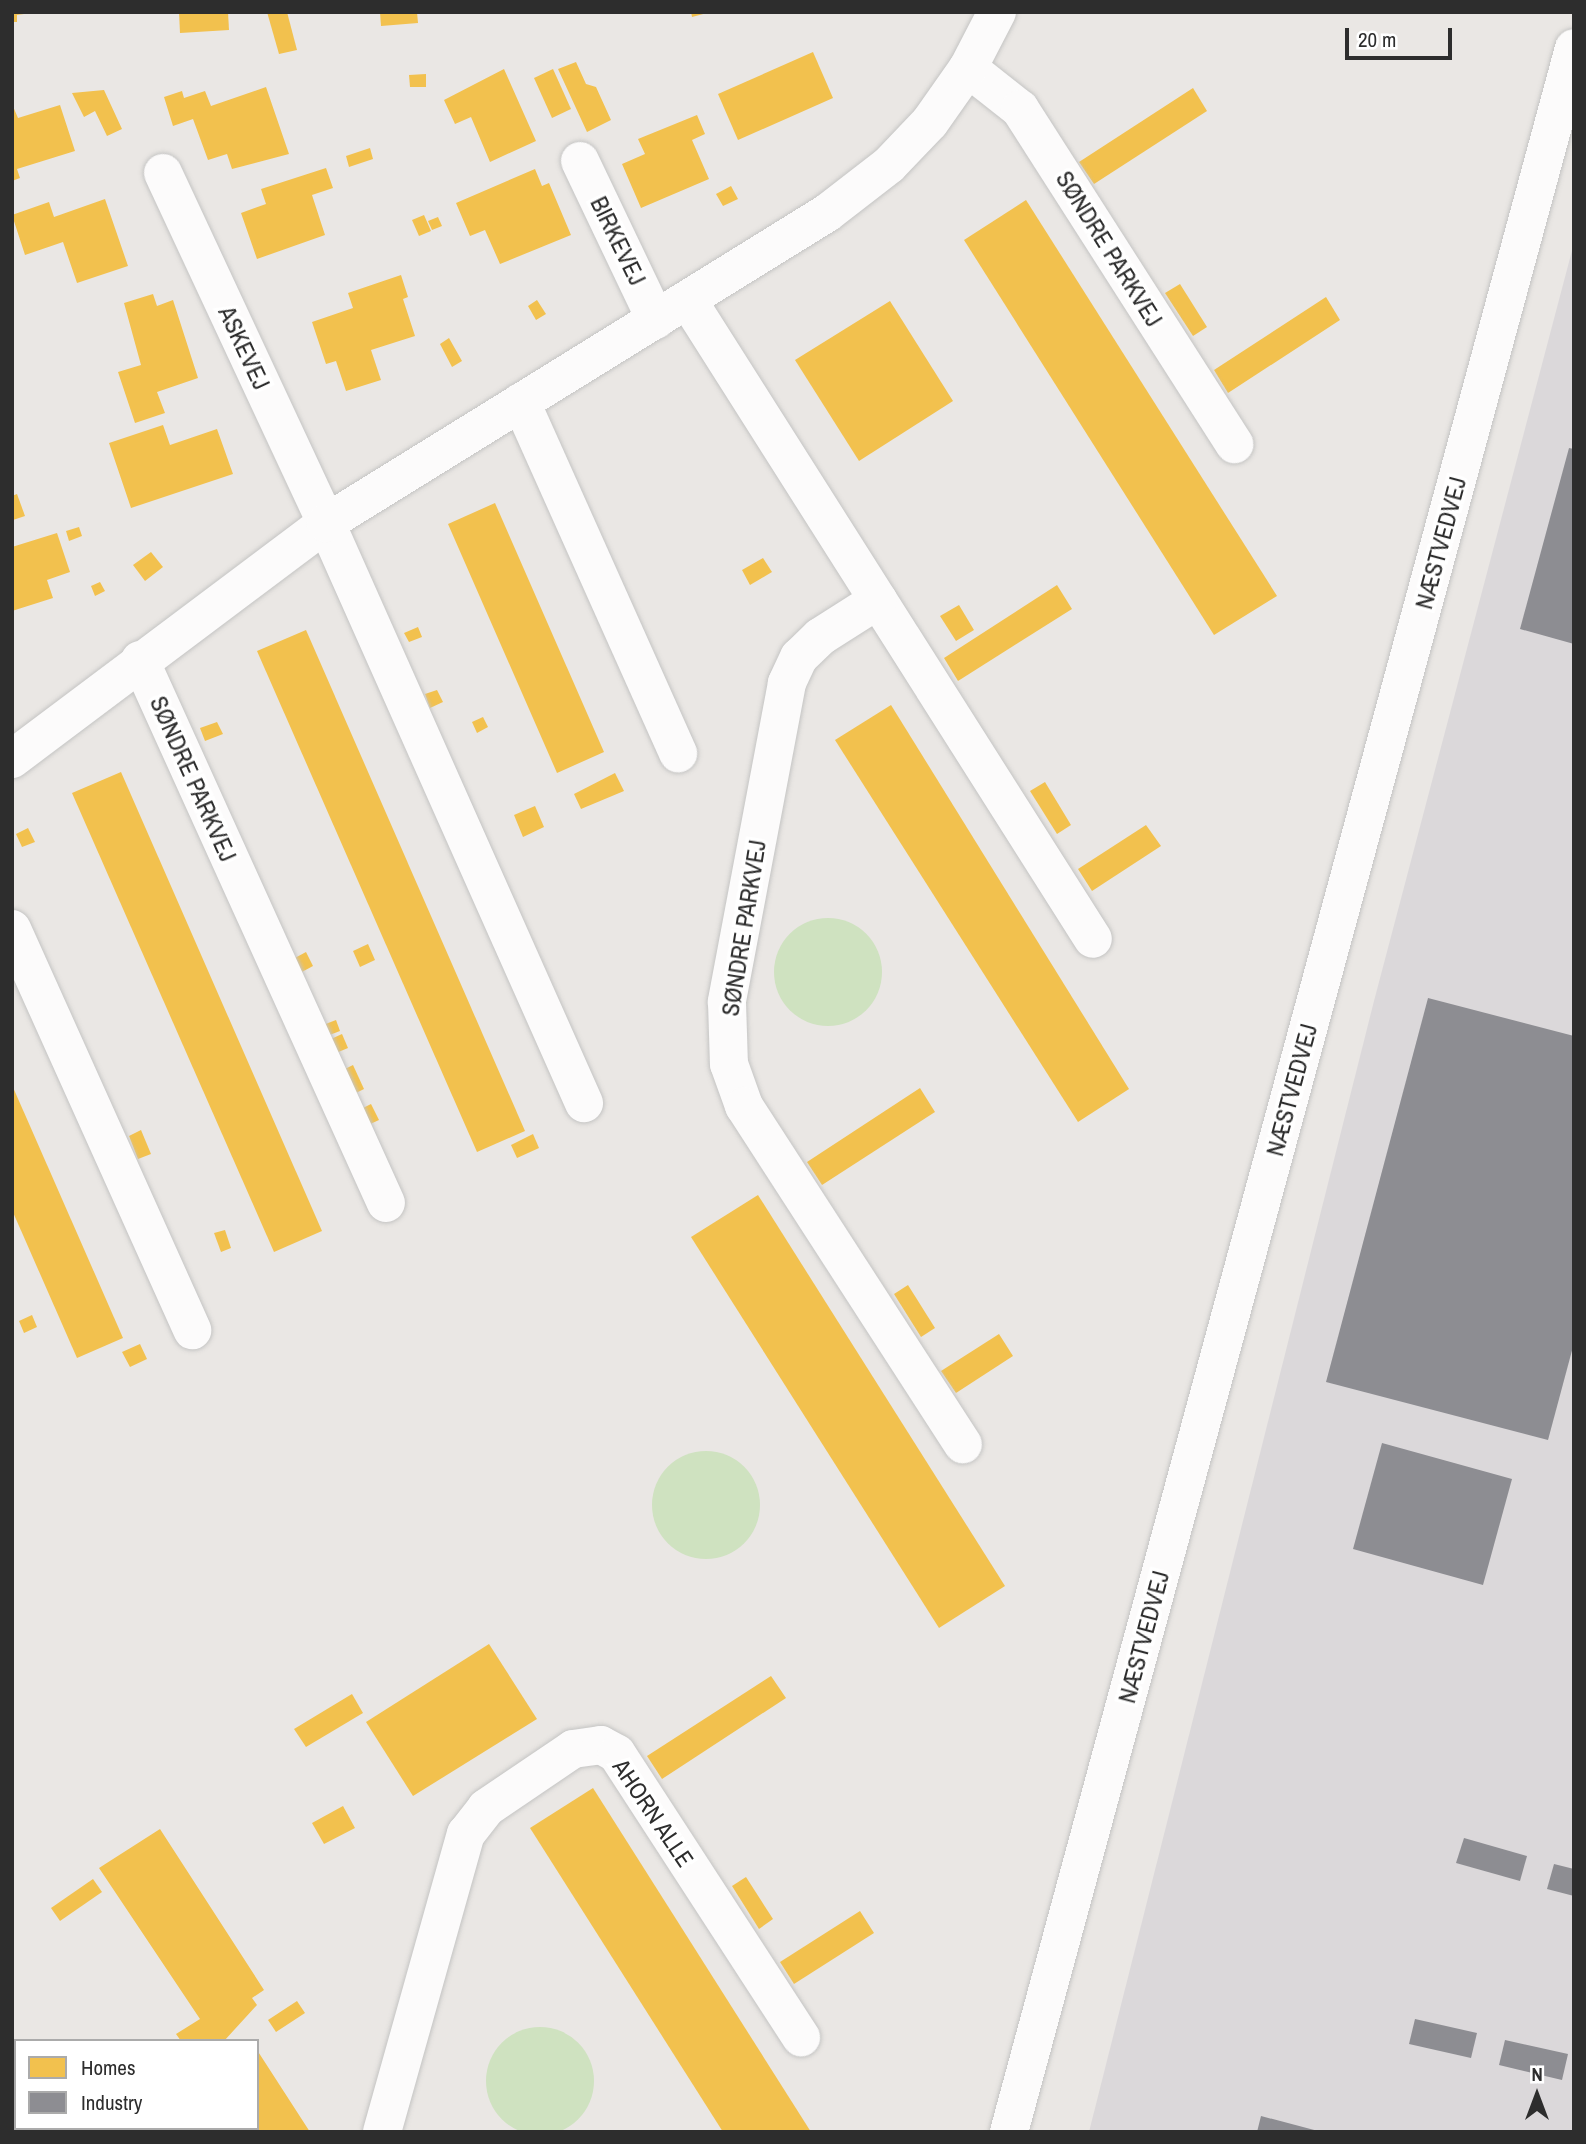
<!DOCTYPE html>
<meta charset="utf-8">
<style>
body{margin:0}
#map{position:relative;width:1586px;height:2144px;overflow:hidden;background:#eae7e4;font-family:"Archivo Narrow",sans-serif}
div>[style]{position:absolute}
.industrial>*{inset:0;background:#dbd8da}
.green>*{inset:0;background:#cfe2c0}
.round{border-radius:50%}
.homes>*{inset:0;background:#f2c14e}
.industry>*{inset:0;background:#8d8d92}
.roads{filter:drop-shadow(0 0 2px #c4c4c3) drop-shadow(0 0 2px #c4c4c3)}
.minor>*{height:38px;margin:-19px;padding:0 19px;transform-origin:19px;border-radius:19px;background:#fcfbfb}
.secondary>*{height:38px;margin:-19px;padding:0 19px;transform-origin:19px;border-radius:19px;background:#fcfbfb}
span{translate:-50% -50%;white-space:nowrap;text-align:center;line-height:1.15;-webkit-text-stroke:7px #fff;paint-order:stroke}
.street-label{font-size:24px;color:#2d2d2d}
.frame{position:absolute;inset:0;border:14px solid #2d2d2d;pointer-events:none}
.legend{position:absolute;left:14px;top:2039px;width:245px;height:91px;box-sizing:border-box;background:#fff;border:2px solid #ababab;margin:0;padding:9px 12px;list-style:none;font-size:21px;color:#2d2d2d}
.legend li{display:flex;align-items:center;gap:14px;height:35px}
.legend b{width:35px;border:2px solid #ababab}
.north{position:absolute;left:1502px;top:2060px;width:70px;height:70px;-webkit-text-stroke:5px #fff;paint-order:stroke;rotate:0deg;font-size:19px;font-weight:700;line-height:28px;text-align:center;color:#2d2d2d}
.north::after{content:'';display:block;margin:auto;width:24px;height:32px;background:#2d2d2d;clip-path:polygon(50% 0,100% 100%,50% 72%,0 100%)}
.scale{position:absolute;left:1345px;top:28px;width:107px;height:32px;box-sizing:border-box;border:4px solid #2d2d2d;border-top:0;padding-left:9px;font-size:21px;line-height:24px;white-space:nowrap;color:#2d2d2d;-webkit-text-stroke:5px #fff;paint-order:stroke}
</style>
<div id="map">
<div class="industrial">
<div style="clip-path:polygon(1574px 243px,1574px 2132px,1089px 2132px,1374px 1001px)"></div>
</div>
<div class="green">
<div class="round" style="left:774px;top:918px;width:108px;height:108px"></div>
<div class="round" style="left:652px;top:1451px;width:108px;height:108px"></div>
<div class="round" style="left:486px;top:2027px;width:108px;height:108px"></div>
</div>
<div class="homes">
<div style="clip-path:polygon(12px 12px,24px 12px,24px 14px,17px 15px,17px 22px,12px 22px)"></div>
<div style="clip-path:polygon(179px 12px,228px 12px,229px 30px,180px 33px)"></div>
<div style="clip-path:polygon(267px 12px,287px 12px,297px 50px,279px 54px)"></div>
<div style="clip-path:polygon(380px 12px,417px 12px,418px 23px,381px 26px)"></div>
<div style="clip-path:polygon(691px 12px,707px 12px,707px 13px,692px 17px)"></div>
<div style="clip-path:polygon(813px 52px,833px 98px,738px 140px,718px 94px)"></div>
<div style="clip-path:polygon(576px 62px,586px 84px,596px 87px,611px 120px,587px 132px,558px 69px)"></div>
<div style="clip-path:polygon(504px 69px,536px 141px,490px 162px,471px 117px,455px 124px,444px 100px)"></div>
<div style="clip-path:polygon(553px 69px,571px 109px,552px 118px,534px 78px)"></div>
<div style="clip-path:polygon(426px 74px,426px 87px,410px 87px,409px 75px)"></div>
<div style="clip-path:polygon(266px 87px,289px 154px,232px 169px,227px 154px,208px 160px,193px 119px,173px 126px,164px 97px,182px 91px,184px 98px,205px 91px,211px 106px)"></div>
<div style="clip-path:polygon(1193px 88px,1207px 111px,1094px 184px,1079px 162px)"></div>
<div style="clip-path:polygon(104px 90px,122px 129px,107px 136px,95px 111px,84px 117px,72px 93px)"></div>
<div style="clip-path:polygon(12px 104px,18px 118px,60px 105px,75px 151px,17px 169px,20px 178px,12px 181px)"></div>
<div style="clip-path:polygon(697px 115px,705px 134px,692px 140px,709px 179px,641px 208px,622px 164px,645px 154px,638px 139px)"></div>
<div style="clip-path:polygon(370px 148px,373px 159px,349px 167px,346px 156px)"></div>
<div style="clip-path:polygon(326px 168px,333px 188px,312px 195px,325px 235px,257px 259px,241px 213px,266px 204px,261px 189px)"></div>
<div style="clip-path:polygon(535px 169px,542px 186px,549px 183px,571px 235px,500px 264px,485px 230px,470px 236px,456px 203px)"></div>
<div style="clip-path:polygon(731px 186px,738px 199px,723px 206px,716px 194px)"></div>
<div style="clip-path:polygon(105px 199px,128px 266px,77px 283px,63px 242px,25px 255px,12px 215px,49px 202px,54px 217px)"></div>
<div style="clip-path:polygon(1026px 200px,1277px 596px,1214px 635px,964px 240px)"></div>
<div style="clip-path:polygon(424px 215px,431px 231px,419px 236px,412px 220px)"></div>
<div style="clip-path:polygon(438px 217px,442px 226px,432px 230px,428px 221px)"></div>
<div style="clip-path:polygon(401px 275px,408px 297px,403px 299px,415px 336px,371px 350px,381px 380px,346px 391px,336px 361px,326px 364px,312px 322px,353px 308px,348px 293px)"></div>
<div style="clip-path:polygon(1180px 284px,1207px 327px,1193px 336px,1165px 293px)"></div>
<div style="clip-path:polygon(153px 294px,157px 306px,173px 300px,198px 378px,157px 392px,165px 413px,135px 423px,118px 372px,141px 365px,124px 303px)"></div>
<div style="clip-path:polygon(1326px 297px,1340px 320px,1228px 393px,1214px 370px)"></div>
<div style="clip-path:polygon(537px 300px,546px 314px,536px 320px,528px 306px)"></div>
<div style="clip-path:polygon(890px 301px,953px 401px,859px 461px,795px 360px)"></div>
<div style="clip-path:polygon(449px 338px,462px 361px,452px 367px,440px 344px)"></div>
<div style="clip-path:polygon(163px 425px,170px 445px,217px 429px,233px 474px,131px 508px,109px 443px)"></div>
<div style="clip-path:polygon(17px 494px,25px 516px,13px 520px,12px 496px)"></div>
<div style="clip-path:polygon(495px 503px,604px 752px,557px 773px,448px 524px)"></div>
<div style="clip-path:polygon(79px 527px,82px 536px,69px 541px,66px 531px)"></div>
<div style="clip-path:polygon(57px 533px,70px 572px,47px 580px,53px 598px,12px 611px,12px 547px)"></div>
<div style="clip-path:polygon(151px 552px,163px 567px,145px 581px,133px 565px)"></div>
<div style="clip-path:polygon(763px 558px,772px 572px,750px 585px,742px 570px)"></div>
<div style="clip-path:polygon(100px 582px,105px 591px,95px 596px,91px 586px)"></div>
<div style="clip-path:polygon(1057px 585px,1072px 609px,958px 681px,944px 658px)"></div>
<div style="clip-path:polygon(959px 605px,974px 630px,956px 641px,940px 616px)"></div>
<div style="clip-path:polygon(418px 627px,422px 637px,409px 642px,404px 633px)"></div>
<div style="clip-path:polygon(306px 630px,525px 1131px,477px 1152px,257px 651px)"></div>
<div style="clip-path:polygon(437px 690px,443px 702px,430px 708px,425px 694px)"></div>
<div style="clip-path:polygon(891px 705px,1129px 1089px,1078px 1122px,835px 740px)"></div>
<div style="clip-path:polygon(483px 717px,488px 727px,477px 733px,472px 722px)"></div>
<div style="clip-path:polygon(217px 722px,223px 734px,205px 741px,200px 728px)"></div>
<div style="clip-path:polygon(121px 772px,322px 1231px,274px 1252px,72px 793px)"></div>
<div style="clip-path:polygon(615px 773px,624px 791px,581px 809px,574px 794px)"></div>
<div style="clip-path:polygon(1045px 782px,1071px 825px,1057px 834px,1030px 791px)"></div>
<div style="clip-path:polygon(535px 806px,544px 827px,523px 837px,514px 815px)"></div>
<div style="clip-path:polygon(1146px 825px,1161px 846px,1092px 891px,1078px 869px)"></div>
<div style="clip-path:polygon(28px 828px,35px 842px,22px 847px,16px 834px)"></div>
<div style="clip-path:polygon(368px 944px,375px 960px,360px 967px,353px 951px)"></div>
<div style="clip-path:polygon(306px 952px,313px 966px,300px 973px,293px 959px)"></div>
<div style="clip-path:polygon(336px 1020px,340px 1031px,327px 1036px,323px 1025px)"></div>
<div style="clip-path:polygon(342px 1034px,348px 1048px,336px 1053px,331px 1039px)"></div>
<div style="clip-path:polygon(353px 1065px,364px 1089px,354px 1094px,343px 1070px)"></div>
<div style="clip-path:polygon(12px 1085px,123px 1338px,77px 1358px,12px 1210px)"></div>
<div style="clip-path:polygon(920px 1088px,935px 1112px,822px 1185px,807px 1162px)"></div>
<div style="clip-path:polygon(371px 1104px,379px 1120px,366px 1126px,359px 1110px)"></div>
<div style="clip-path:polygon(141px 1130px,151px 1154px,138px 1159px,129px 1136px)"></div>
<div style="clip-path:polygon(533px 1134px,539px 1148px,517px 1158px,511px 1145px)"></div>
<div style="clip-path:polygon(758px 1195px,1005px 1586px,939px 1628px,691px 1237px)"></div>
<div style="clip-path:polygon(225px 1230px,231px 1248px,221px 1252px,214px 1233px)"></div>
<div style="clip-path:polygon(908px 1285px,935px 1328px,921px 1337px,894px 1294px)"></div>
<div style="clip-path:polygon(32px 1315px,37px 1327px,24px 1333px,19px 1321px)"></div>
<div style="clip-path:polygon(999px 1334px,1013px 1356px,956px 1393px,941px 1371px)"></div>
<div style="clip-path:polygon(140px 1344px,147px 1359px,130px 1367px,122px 1352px)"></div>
<div style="clip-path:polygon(489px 1644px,537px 1719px,413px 1796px,366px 1722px)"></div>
<div style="clip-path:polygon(771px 1676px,786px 1698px,662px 1779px,647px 1756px)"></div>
<div style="clip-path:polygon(352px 1694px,363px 1713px,306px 1747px,294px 1729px)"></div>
<div style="clip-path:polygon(593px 1788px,811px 2132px,723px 2132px,530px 1828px)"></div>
<div style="clip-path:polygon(343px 1806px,355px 1828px,324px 1844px,312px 1823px)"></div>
<div style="clip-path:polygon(160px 1829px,264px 1990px,252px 1998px,257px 2005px,224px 2041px,181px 2041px,176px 2034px,200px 2019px,99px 1868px)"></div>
<div style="clip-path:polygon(746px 1877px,773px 1919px,759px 1929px,732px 1886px)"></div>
<div style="clip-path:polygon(93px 1879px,102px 1892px,60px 1921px,51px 1908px)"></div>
<div style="clip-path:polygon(860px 1911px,874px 1933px,794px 1984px,780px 1962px)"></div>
<div style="clip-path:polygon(297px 2001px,305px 2013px,276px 2032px,268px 2020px)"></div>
<div style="clip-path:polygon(257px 2050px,310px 2132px,129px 2128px,257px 2128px)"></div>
<div style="clip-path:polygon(16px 2087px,16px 2120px,12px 2122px,12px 2089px)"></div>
</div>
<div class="industry">
<div style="clip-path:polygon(1569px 448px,1574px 449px,1574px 644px,1520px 629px)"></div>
<div style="clip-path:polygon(1428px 998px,1574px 1036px,1574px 1343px,1548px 1440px,1326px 1382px)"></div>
<div style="clip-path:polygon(1382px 1443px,1512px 1479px,1483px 1585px,1353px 1549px)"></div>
<div style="clip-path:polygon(1464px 1838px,1527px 1856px,1520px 1881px,1456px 1863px)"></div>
<div style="clip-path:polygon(1554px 1864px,1574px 1869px,1574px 1896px,1547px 1889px)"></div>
<div style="clip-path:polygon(1415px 2019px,1477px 2033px,1471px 2058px,1409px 2044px)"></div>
<div style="clip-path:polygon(1505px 2040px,1568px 2054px,1562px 2080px,1499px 2065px)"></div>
<div style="clip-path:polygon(1261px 2116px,1318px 2131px,1318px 2132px,1257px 2132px)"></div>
</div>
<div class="roads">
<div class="minor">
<div style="left:968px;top:68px;width:66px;rotate:38.3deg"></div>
<div style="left:1020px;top:109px;width:398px;rotate:57.4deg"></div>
<div style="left:580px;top:161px;width:176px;rotate:64.5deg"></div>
<div style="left:163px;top:173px;width:386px;rotate:65deg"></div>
<div style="left:326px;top:523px;width:635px;rotate:66.02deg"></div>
<div style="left:689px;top:302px;width:754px;rotate:57.62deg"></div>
<div style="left:521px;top:402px;width:385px;rotate:65.9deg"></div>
<div style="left:878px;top:600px;width:69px;rotate:147.5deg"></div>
<div style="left:820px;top:637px;width:29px;rotate:136deg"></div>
<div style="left:799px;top:657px;width:29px;rotate:115deg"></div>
<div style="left:787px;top:683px;width:325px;rotate:100.7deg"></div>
<div style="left:727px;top:1002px;width:62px;rotate:88.2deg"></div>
<div style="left:729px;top:1064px;width:45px;rotate:70.3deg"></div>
<div style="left:744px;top:1106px;width:403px;rotate:57.1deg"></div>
<div style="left:140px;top:660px;width:596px;rotate:65.63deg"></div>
<div style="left:12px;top:759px;width:393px;rotate:-36.9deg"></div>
<div style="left:326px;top:523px;width:589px;rotate:-31.75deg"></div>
<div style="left:827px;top:213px;width:78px;rotate:-37.7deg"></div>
<div style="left:889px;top:165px;width:59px;rotate:-46.4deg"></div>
<div style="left:930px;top:122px;width:66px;rotate:-54.9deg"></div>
<div style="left:968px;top:68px;width:63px;rotate:-62.6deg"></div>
<div style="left:12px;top:929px;width:440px;rotate:65.8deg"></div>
<div style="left:382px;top:2132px;width:310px;rotate:-74.3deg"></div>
<div style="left:466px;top:1834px;width:33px;rotate:-52deg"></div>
<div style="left:486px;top:1808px;width:105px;rotate:-34.1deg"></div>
<div style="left:573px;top:1749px;width:28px;rotate:-8deg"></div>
<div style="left:601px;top:1745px;width:18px;rotate:29deg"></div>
<div style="left:617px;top:1754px;width:338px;rotate:57deg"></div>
</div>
<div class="secondary">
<div style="left:1009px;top:2132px;width:2159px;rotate:-74.83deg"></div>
</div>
</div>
<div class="street-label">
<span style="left:618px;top:241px;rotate:64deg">BIRKEVEJ</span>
<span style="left:1109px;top:249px;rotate:58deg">SØNDRE PARKVEJ</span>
<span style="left:244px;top:348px;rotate:65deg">ASKEVEJ</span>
<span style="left:1441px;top:543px;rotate:-75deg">NÆSTVEDVEJ</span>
<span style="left:193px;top:779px;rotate:66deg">SØNDRE PARKVEJ</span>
<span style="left:744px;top:928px;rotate:-81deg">SØNDRE PARKVEJ</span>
<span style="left:1292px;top:1090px;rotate:-75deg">NÆSTVEDVEJ</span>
<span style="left:1144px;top:1637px;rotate:-75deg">NÆSTVEDVEJ</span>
<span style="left:653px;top:1813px;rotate:56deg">AHORN ALLE</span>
</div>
<div class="frame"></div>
<ul class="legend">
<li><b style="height:19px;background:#f2c14e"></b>Homes</li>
<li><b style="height:19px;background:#8d8d92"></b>Industry</li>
</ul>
<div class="north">N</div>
<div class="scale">20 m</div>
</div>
